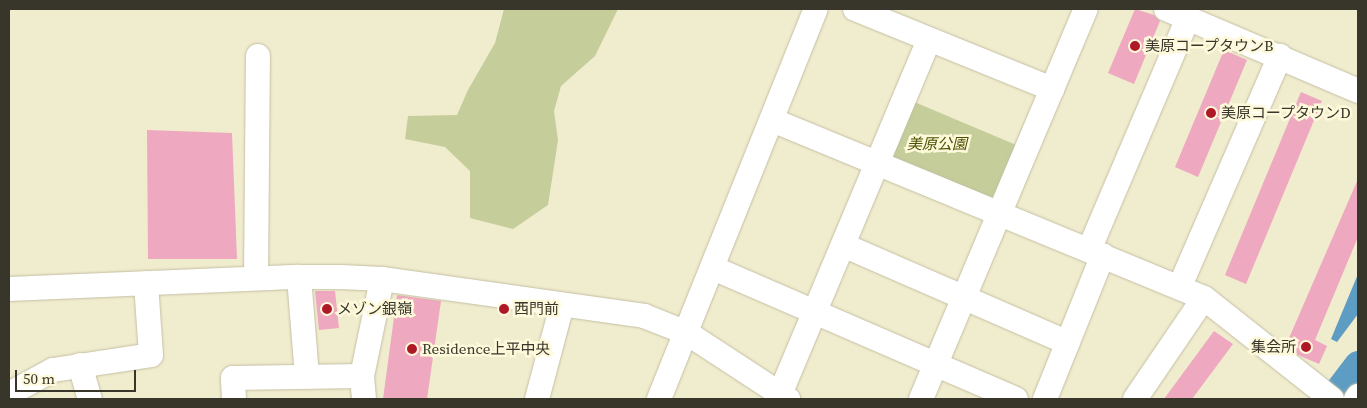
<!DOCTYPE html>
<meta charset="utf-8">
<style>
body{margin:0}
#map{position:relative;width:1367px;height:408px;overflow:hidden;background:#f0ecce;font-family:"Source Serif 4","Noto Sans JP",serif}
div>[style]{position:absolute}
.green>*{inset:0;background:#c5cd9a}
.water>*{inset:0;background:#5d9cc3}
.river>*{height:29px;margin:-14.5px;padding:0 14.5px;transform-origin:14.5px;border-radius:14.5px;background:#5d9cc3}
.building>*{inset:0;background:#eea8bf}
.roads{filter:drop-shadow(0 0 1px #c4bfa3) drop-shadow(0 0 1px #c4bfa3)}
.minor>*{height:24px;margin:-12px;padding:0 12px;transform-origin:12px;border-radius:12px;background:#fff}
.dots>*{width:14px;height:14px;translate:-50% -50%;box-sizing:border-box;border:2px solid #fef9db;border-radius:50%}
span{translate:-50% -50%;white-space:nowrap;text-align:center;line-height:1.15;-webkit-text-stroke:5px #fef9db;paint-order:stroke}
.poi-label{font-size:15px;color:#38362b}
.left{translate:0 -50%;text-align:left}
.right{translate:-100% -50%;text-align:right}
.park-label{font-size:15px;color:#4a5100;font-style:italic}
.frame{position:absolute;inset:0;border:10px solid #38362b;pointer-events:none}
.scale{position:absolute;left:15px;top:370px;width:121px;height:22px;box-sizing:border-box;border:2px solid #38362b;border-top:0;padding-left:6px;font-size:15px;line-height:18px;white-space:nowrap;color:#38362b;-webkit-text-stroke:4px #fef9db;paint-order:stroke}
</style>
<div id="map">
<div class="green">
<div style="clip-path:polygon(504px 9px,618px 9px,595px 56px,561px 86px,554px 111px,558px 140px,548px 205px,513px 229px,470px 218px,470px 171px,445px 147px,405px 139px,408px 116px,457px 115px,468px 90px,495px 43px)"></div>
<div style="clip-path:polygon(912px 101px,1021px 147px,994px 201px,893px 159px,890px 152px)"></div>
</div>
<div class="water">
<div style="clip-path:polygon(1358px 274px,1358px 314px,1337px 342px,1331px 339px)"></div>
</div>
<div class="river">
<div style="left:1332px;top:399px;width:43px;rotate:-52.6deg"></div>
</div>
<div class="building">
<div style="clip-path:polygon(1135px 9px,1154px 15px,1160px 21px,1134px 84px,1108px 73px)"></div>
<div style="clip-path:polygon(1224px 50px,1247px 60px,1198px 177px,1175px 167px)"></div>
<div style="clip-path:polygon(1301px 92px,1322px 101px,1246px 284px,1225px 275px)"></div>
<div style="clip-path:polygon(147px 130px,232px 133px,237px 259px,148px 259px)"></div>
<div style="clip-path:polygon(1358px 179px,1358px 237px,1315px 340px,1327px 346px,1319px 364px,1298px 355px,1286px 345px)"></div>
<div style="clip-path:polygon(315px 291px,335px 291px,339px 328px,319px 330px)"></div>
<div style="clip-path:polygon(397px 295px,441px 301px,427px 399px,383px 399px)"></div>
<div style="clip-path:polygon(1214px 331px,1233px 344px,1192px 399px,1164px 399px)"></div>
</div>
<div class="roads">
<div class="minor">
<div style="left:855px;top:9px;width:213px;rotate:22.1deg"></div>
<div style="left:1166px;top:9px;width:209px;rotate:23.1deg"></div>
<div style="left:772px;top:120px;width:467px;rotate:22.4deg"></div>
<div style="left:1204px;top:298px;width:163px;rotate:38.3deg"></div>
<div style="left:843px;top:245px;width:245px;rotate:23.5deg"></div>
<div style="left:1089px;top:250px;width:252px;rotate:-66.9deg"></div>
<div style="left:713px;top:268px;width:330px;rotate:23.4deg"></div>
<div style="left:299px;top:277px;width:99px;rotate:85.4deg"></div>
<div style="left:256px;top:278px;width:222px;rotate:-89.5deg"></div>
<div style="left:1180px;top:286px;width:251px;rotate:-66.5deg"></div>
<div style="left:9px;top:289px;width:290px;rotate:-2.4deg"></div>
<div style="left:299px;top:277px;width:42px"></div>
<div style="left:341px;top:277px;width:41px;rotate:2.8deg"></div>
<div style="left:382px;top:279px;width:265px;rotate:8deg"></div>
<div style="left:644px;top:316px;width:46px;rotate:21.6deg"></div>
<div style="left:687px;top:333px;width:121px;rotate:33.2deg"></div>
<div style="left:80px;top:365px;width:35px;rotate:74deg"></div>
<div style="left:9px;top:394px;width:50px;rotate:-28.6deg"></div>
<div style="left:53px;top:370px;width:99px;rotate:-8.7deg"></div>
<div style="left:151px;top:355px;width:72px;rotate:-94deg"></div>
<div style="left:234px;top:399px;width:21px;rotate:-93deg"></div>
<div style="left:233px;top:378px;width:129px;rotate:-0.9deg"></div>
<div style="left:364px;top:399px;width:23px;rotate:-95deg"></div>
<div style="left:362px;top:376px;width:99px;rotate:-78.3deg"></div>
<div style="left:537px;top:399px;width:97px;rotate:-75.1deg"></div>
<div style="left:659px;top:399px;width:420px;rotate:-68.1deg"></div>
<div style="left:778px;top:399px;width:390px;rotate:-67.2deg"></div>
<div style="left:921px;top:399px;width:423px;rotate:-67.1deg"></div>
<div style="left:1045px;top:399px;width:155px;rotate:-68.1deg"></div>
<div style="left:1135px;top:399px;width:122px;rotate:-55.7deg"></div>
<div style="left:1356px;top:399px;width:4px;rotate:-56deg"></div>
</div>
</div>
<div class="dots">
<div style="left:1135px;top:46px;background:#ad1927"></div>
<div style="left:1211px;top:113px;background:#ad1927"></div>
<div style="left:327px;top:309px;background:#ad1927"></div>
<div style="left:504px;top:309px;background:#ad1927"></div>
<div style="left:1306px;top:347px;background:#ad1927"></div>
<div style="left:412px;top:349px;background:#ad1927"></div>
</div>
<div class="poi-label">
<span class="left" style="left:1145px;top:46px">美原コープタウンB</span>
<span class="left" style="left:1221px;top:113px">美原コープタウンD</span>
<span class="left" style="left:337px;top:309px">メゾン銀嶺</span>
<span class="left" style="left:514px;top:309px">西門前</span>
<span class="right" style="left:1296px;top:347px">集会所</span>
<span class="left" style="left:422px;top:349px">Residence上平中央</span>
</div>
<div class="park-label">
<span style="left:937px;top:144px">美原公園</span>
</div>
<div class="frame"></div>
<div class="scale">50 m</div>
</div>
